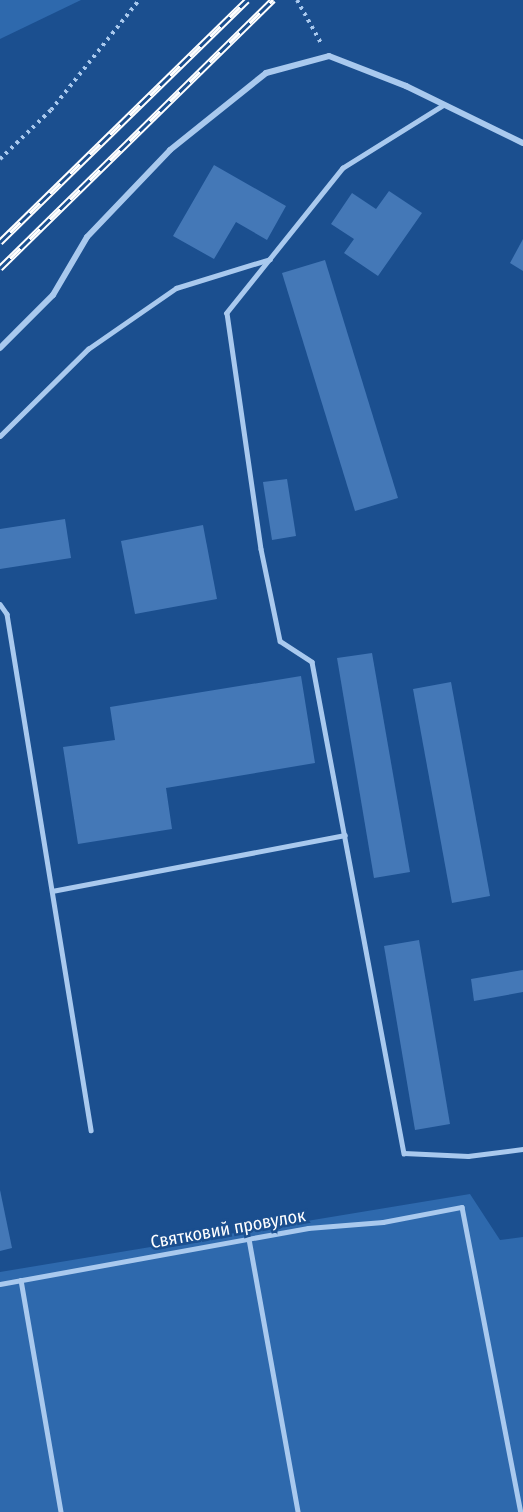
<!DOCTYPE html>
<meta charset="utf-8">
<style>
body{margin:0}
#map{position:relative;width:523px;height:1512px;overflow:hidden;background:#1b4f8f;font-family:"Fira Sans Condensed",sans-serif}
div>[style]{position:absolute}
.green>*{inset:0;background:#2e69ad}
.building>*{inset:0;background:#4478b7}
.path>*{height:4px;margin-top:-2px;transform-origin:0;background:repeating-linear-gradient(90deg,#a9c9ee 0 3px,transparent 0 7.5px)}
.service>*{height:4.5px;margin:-2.25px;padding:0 2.25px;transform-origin:2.25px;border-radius:2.25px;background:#a9c9ee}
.minor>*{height:6px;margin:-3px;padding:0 3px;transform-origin:3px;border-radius:3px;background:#a9c9ee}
.rail>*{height:7px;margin-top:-3.5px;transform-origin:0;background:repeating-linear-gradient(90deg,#1b4f8f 0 14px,#fff 0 28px);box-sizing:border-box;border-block:2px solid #fff}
span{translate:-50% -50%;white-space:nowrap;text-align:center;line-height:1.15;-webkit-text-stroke:5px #1b4f8f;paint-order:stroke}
.street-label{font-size:18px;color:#fff}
</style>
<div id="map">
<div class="green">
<div style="clip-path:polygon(0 0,81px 0,0 39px)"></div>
<div style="clip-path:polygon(470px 1194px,500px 1240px,523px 1237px,523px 1512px,0 1512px,0 1272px)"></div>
</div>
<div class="building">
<div style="clip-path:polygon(214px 165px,286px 206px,267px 240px,236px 222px,214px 259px,173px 236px)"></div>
<div style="clip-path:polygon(389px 191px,422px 213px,378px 276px,344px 253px,354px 239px,331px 224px,352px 193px,376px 209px)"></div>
<div style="clip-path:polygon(523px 239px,523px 271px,510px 263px)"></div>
<div style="clip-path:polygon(325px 260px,398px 498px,355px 511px,282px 273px)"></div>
<div style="clip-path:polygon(287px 479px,296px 536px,272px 540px,263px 482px)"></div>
<div style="clip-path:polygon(65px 519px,71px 558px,0 569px,0 529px)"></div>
<div style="clip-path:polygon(203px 525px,217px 599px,135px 614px,121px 541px)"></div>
<div style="clip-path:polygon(372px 653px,410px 872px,374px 878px,337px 658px)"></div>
<div style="clip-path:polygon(301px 676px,315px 763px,166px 788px,172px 829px,78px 844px,63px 747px,115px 740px,110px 707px)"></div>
<div style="clip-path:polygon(451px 682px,490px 896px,452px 903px,413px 689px)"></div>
<div style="clip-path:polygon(419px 940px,450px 1124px,415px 1130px,384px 946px)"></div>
<div style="clip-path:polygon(523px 970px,523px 992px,474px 1001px,471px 979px)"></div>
<div style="clip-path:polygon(0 1190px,12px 1248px,0 1251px)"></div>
</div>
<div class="path">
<div style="left:297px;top:0;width:51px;rotate:60.9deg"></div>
<div style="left:0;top:159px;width:71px;rotate:-43.9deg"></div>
<div style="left:51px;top:110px;width:141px;rotate:-51.3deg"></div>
</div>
<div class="service">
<div style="left:444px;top:105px;width:119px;rotate:148deg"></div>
<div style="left:343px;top:168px;width:186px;rotate:128.7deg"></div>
<div style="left:227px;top:313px;width:238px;rotate:81.8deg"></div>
<div style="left:261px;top:549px;width:94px;rotate:78.3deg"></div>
<div style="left:280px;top:641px;width:38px;rotate:33deg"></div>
<div style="left:312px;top:662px;width:500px;rotate:79.4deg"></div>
<div style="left:404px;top:1153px;width:64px;rotate:2.7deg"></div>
<div style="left:468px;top:1156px;width:55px;rotate:-7.3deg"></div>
<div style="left:0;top:436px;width:124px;rotate:-44.7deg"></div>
<div style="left:88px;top:349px;width:107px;rotate:-34.7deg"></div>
<div style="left:176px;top:288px;width:98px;rotate:-17.1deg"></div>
<div style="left:0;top:604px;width:12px;rotate:55deg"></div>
<div style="left:7px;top:614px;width:523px;rotate:80.75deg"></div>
<div style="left:52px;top:891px;width:298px;rotate:-10.8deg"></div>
<div style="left:249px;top:1239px;width:277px;rotate:79.8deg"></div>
<div style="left:21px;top:1280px;width:235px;rotate:80.2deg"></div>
<div style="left:0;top:1284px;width:313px;rotate:-10.3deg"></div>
<div style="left:308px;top:1228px;width:75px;rotate:-4.6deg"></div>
<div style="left:383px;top:1222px;width:80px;rotate:-10.8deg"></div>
<div style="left:462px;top:1207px;width:311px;rotate:79.1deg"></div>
</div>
<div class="minor">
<div style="left:0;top:348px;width:75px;rotate:-45deg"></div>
<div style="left:53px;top:295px;width:67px;rotate:-59.6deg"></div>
<div style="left:87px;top:237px;width:120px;rotate:-46.3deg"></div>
<div style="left:170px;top:150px;width:123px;rotate:-38.7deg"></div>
<div style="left:266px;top:73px;width:65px;rotate:-15.1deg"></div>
<div style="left:329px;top:56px;width:83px;rotate:21.3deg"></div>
<div style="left:406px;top:86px;width:130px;rotate:26deg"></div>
</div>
<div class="rail">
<div style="left:0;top:242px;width:346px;rotate:-44.4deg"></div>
<div style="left:0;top:268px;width:383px;rotate:-44.5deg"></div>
</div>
<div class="street-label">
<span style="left:228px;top:1229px;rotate:-10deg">Святковий провулок</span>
</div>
</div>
